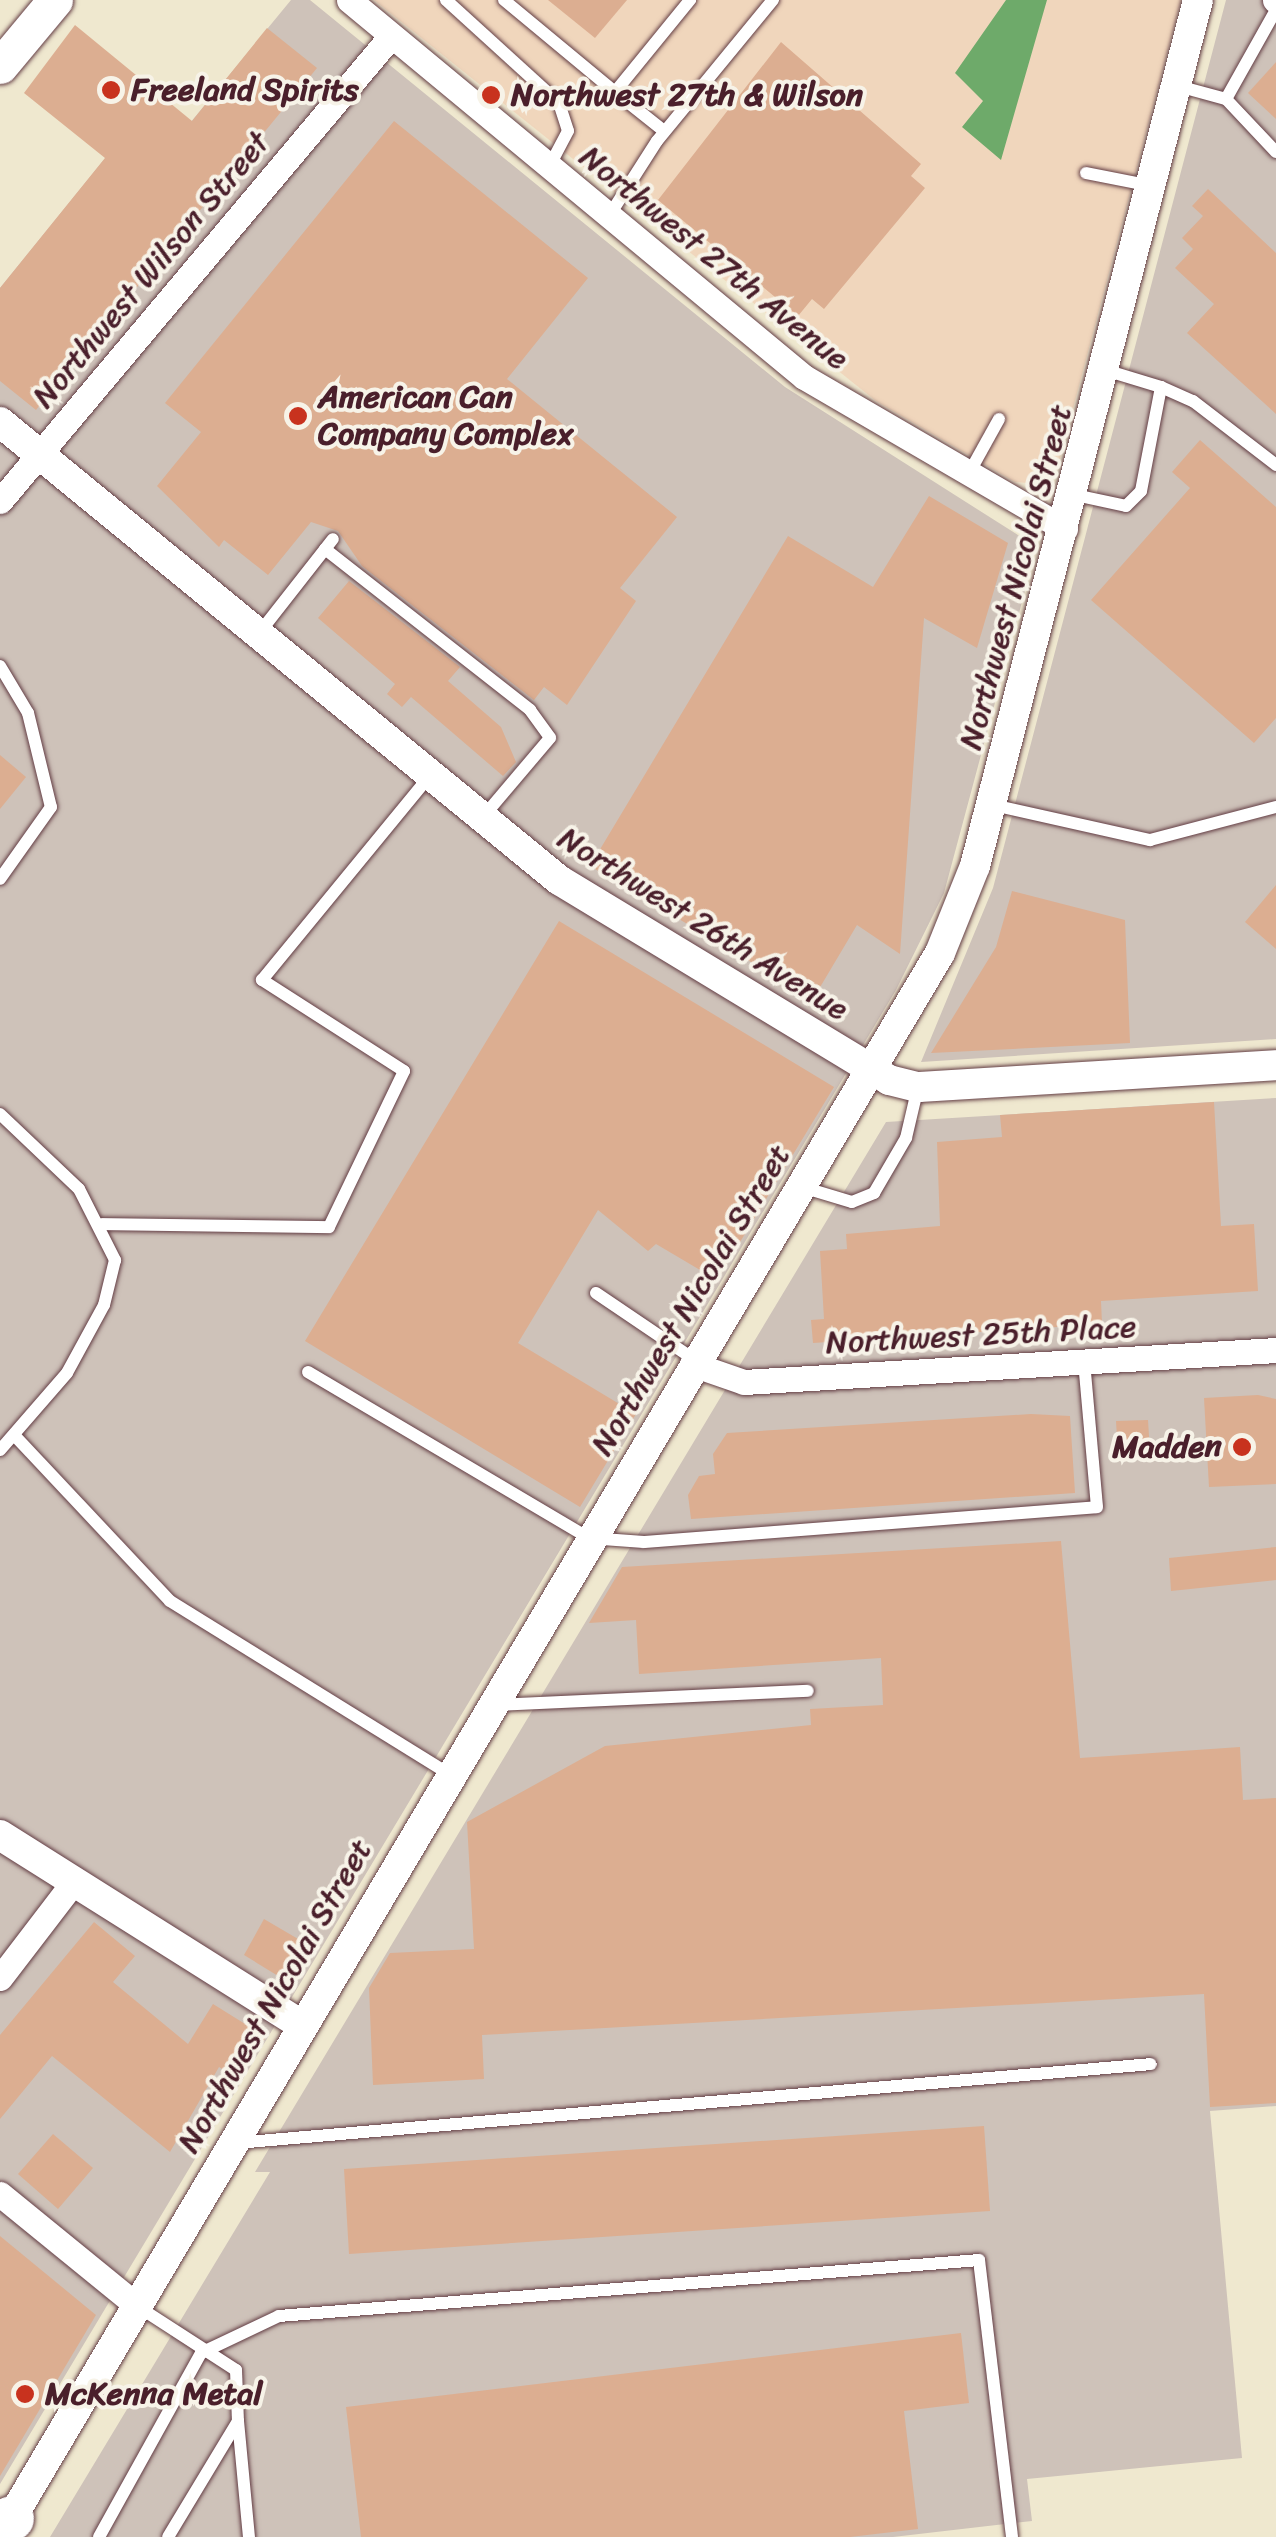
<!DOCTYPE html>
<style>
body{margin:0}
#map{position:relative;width:1276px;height:2537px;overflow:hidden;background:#efe8cf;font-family:Sriracha,sans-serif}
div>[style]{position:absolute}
.built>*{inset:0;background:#f0d6bc}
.industrial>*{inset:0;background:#cec2b9}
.forest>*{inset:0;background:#6eaa6a}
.building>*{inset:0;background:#dcae91}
.roads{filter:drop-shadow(0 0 2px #633d44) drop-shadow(0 0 2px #633d44)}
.service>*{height:12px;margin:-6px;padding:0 6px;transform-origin:6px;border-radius:6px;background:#fff}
.minor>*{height:25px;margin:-12.5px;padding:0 12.5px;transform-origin:12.5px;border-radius:12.5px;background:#fff}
.tertiary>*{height:30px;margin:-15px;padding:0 15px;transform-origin:15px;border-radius:15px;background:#fff}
.secondary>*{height:35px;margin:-17.5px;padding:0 17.5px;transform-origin:17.5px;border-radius:17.5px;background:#fff}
.motorway>*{height:45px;margin:-22.5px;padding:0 22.5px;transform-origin:22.5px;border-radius:22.5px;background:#fff}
.dots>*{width:28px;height:28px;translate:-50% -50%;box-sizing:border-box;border:5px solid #f7f3e8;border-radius:50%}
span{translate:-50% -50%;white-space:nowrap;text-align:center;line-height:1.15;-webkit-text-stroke:8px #f7f3e8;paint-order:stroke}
.poi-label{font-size:32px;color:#4a1f2b;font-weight:700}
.left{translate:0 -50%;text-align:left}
.right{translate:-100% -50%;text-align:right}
.street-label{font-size:32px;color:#4a1f2b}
</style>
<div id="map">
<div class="built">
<div style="clip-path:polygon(374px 0,1181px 0,1057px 469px,1039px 484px,1015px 482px,876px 401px)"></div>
</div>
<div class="industrial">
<div style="clip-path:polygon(291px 0,310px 0,785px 387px,1021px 537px,1026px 587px,944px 893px,896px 990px,0 2484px,0 288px,124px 135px,158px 162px)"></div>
<div style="clip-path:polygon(1226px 0,1276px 0,1276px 1039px,921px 1062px,993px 888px)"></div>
<div style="clip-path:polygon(1276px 1098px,1276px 2106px,1210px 2111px,1242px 2458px,1027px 2479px,1032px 2521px,893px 2537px,50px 2537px,270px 2172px,255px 2172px,886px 1122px)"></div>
</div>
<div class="forest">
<div style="clip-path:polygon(1006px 0,1047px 0,1001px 160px,962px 127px,983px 101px,955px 73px)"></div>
</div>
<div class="building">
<div style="clip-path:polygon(548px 0,627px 0,595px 38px)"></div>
<div style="clip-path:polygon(75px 25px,192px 121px,267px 28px,317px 68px,36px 410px,0 381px,0 288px,105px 158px,24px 93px)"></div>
<div style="clip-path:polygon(781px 42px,921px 164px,911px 176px,925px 188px,824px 309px,812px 299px,798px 316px,658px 200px)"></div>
<div style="clip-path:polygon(1276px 62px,1276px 119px,1248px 93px)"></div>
<div style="clip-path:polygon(394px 121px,588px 278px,507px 379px,677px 517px,620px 588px,636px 601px,567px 705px,544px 687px,534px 700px,362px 566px,338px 531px,311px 522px,268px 575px,224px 540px,219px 547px,157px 486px,201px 432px,165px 403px)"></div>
<div style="clip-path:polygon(1208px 189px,1276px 253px,1276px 414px,1187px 333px,1214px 304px,1175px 268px,1193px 249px,1182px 238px,1203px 216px,1192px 206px)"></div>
<div style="clip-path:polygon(1200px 440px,1276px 507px,1276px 718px,1254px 743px,1091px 600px,1190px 488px,1172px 472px)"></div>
<div style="clip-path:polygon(929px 496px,1008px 543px,977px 648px,924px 618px,900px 954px,857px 925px,813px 999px,590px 866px,788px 536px,873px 587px)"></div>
<div style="clip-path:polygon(349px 581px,460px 667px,448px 681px,501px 727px,516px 762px,503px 776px,411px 697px,402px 707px,387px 694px,395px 684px,318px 618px)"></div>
<div style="clip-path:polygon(0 755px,26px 777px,0 809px)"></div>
<div style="clip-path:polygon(1276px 885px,1276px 949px,1245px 922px)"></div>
<div style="clip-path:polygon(1012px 891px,1125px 920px,1130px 1043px,931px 1053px,996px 947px)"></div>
<div style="clip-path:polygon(559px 921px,834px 1087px,717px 1280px,656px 1244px,648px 1251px,598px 1210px,518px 1343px,636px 1414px,580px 1507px,305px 1341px)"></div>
<div style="clip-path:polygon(1214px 1102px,1221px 1226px,1254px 1224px,1258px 1291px,1101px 1301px,1102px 1324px,813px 1343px,811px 1320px,824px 1319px,820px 1251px,847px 1249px,846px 1234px,940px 1226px,937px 1142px,1002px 1137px,1000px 1115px)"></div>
<div style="clip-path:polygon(1258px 1395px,1276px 1399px,1276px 1484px,1209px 1487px,1204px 1398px)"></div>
<div style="clip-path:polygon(1031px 1414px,1070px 1416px,1075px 1493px,691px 1519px,688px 1495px,699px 1476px,715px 1474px,713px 1454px,727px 1433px)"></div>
<div style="clip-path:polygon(1148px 1420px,1150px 1452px,1118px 1454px,1116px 1421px)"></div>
<div style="clip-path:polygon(1061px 1541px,1080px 1758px,1240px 1747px,1243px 1800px,1276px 1798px,1276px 2103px,1210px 2107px,1204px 1994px,482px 2035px,484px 2079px,373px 2085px,369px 1988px,390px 1953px,474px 1949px,467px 1822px,605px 1746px,811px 1725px,810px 1709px,883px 1705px,881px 1658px,639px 1674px,636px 1620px,589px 1623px,622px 1567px)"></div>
<div style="clip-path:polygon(1276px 1547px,1276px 1580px,1171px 1591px,1169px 1558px)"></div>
<div style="clip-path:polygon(264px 1919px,310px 1946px,288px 1982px,244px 1955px)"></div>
<div style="clip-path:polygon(94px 1922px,135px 1956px,113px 1982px,188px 2044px,213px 2004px,266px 2037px,239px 2079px,219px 2067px,170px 2152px,52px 2056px,0 2119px,0 2035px)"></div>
<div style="clip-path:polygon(984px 2126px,990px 2211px,349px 2254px,344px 2169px)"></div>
<div style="clip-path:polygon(53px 2134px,93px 2168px,58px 2209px,18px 2174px)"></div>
<div style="clip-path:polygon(0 2236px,96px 2315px,0 2476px)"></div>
<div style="clip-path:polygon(961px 2333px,969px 2403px,904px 2411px,918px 2529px,850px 2537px,361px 2537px,346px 2407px)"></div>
</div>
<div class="roads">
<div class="service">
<div style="left:446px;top:0;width:153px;rotate:42.3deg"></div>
<div style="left:559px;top:103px;width:29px;rotate:72deg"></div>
<div style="left:568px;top:131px;width:41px;rotate:117.8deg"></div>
<div style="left:504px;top:0;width:144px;rotate:39.7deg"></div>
<div style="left:1178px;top:86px;width:50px;rotate:15.2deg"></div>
<div style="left:1226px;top:99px;width:73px;rotate:46.7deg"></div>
<div style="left:1226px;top:99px;width:102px;rotate:-60.7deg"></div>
<div style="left:664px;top:131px;width:63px;rotate:-141.5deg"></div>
<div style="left:615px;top:92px;width:119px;rotate:-50.8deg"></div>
<div style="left:1086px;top:173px;width:67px;rotate:11.1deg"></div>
<div style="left:609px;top:216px;width:89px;rotate:-57.4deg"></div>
<div style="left:657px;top:141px;width:183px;rotate:-50.6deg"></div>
<div style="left:1161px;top:387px;width:35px;rotate:24deg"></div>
<div style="left:1193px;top:401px;width:105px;rotate:37.6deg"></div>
<div style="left:968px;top:475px;width:64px;rotate:-61deg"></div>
<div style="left:1075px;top:495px;width:52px;rotate:12.2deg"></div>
<div style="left:1126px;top:506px;width:21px;rotate:-45deg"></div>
<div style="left:1141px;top:491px;width:106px;rotate:-79.1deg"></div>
<div style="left:1161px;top:387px;width:55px;rotate:-163.2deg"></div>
<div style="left:325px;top:549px;width:261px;rotate:38.1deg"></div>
<div style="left:530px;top:710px;width:34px;rotate:54deg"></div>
<div style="left:550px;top:738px;width:104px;rotate:130.3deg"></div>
<div style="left:260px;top:632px;width:118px;rotate:-51.9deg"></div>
<div style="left:0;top:666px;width:55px;rotate:59.2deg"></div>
<div style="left:28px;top:713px;width:97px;rotate:76.3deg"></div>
<div style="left:51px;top:807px;width:88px;rotate:125.3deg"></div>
<div style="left:993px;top:805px;width:161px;rotate:12.6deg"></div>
<div style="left:1150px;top:840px;width:130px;rotate:-14.7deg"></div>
<div style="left:0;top:1114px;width:109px;rotate:43.5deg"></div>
<div style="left:79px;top:1189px;width:80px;rotate:63.1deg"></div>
<div style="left:115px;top:1260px;width:46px;rotate:103.7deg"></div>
<div style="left:104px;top:1305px;width:77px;rotate:118.6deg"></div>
<div style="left:67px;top:1373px;width:102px;rotate:131deg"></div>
<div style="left:802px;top:1187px;width:52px;rotate:16.7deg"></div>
<div style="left:852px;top:1202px;width:24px;rotate:-22deg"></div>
<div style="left:874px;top:1193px;width:64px;rotate:-59.8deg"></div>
<div style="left:906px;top:1138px;width:52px;rotate:-76.8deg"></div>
<div style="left:102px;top:1224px;width:227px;rotate:0.8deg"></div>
<div style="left:329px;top:1227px;width:173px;rotate:-64.3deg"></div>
<div style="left:404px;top:1071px;width:169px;rotate:-147.3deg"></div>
<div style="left:262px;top:980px;width:263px;rotate:-50.6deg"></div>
<div style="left:596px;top:1293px;width:120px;rotate:34.1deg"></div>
<div style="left:308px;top:1372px;width:326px;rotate:30.6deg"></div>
<div style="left:589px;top:1538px;width:55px;rotate:4.2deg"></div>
<div style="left:644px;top:1542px;width:454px;rotate:-4.4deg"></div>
<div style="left:1097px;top:1507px;width:146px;rotate:-95.1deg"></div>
<div style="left:15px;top:1436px;width:226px;rotate:46.8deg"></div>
<div style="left:170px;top:1601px;width:326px;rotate:31.8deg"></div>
<div style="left:496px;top:1705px;width:312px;rotate:-2.6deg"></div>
<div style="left:236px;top:2143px;width:918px;rotate:-4.93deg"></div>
<div style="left:137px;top:2306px;width:118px;rotate:32.9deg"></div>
<div style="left:236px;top:2370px;width:51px;rotate:87.8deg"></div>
<div style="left:238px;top:2421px;width:135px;rotate:121.1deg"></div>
<div style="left:238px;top:2421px;width:117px;rotate:84.6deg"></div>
<div style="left:99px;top:2537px;width:210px;rotate:-61deg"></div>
<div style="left:201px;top:2353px;width:86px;rotate:-25.4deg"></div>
<div style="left:279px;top:2316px;width:702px;rotate:-4.57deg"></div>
<div style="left:979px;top:2260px;width:279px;rotate:83.2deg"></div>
</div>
<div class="minor">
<div style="left:349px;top:0;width:591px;rotate:39.64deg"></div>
<div style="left:804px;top:377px;width:302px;rotate:30.2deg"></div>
<div style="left:1275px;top:0;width:1px;rotate:45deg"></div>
<div style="left:0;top:501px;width:608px;rotate:-49.94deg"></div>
<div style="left:692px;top:1364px;width:55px;rotate:19.1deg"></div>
<div style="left:744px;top:1382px;width:533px;rotate:-3.44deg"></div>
<div style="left:0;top:1978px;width:123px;rotate:-52.6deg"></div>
<div style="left:0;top:2194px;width:174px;rotate:39.2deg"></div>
</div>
<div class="tertiary">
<div style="left:0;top:422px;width:723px;rotate:39.33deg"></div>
<div style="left:559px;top:880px;width:386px;rotate:31.2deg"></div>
<div style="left:889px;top:1080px;width:30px;rotate:14deg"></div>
<div style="left:918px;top:1087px;width:359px;rotate:-3.5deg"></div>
<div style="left:0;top:1835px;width:352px;rotate:32.2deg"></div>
<div style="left:2px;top:2534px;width:1838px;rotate:-59.32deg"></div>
<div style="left:940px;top:953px;width:94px;rotate:-68.1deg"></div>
<div style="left:975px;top:866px;width:894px;rotate:-75.56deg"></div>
</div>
<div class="secondary">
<div style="left:0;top:66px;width:86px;rotate:-50.2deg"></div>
</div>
<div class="motorway">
<div style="left:0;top:2523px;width:12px;rotate:-24deg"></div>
</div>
</div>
<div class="dots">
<div style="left:111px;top:90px;background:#c8321e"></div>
<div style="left:491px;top:95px;background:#c8321e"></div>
<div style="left:298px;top:416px;background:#c8321e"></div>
<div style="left:1242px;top:1447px;background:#c8321e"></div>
<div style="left:25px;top:2394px;background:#c8321e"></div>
</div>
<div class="poi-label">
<span class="left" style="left:131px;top:90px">Freeland Spirits</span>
<span class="left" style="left:511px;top:95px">Northwest 27th &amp; Wilson</span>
<span class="left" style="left:318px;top:416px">American Can<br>Company Complex</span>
<span class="right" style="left:1222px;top:1447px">Madden</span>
<span class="left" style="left:45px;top:2394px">McKenna Metal</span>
</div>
<div class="street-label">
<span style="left:714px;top:258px;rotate:39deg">Northwest 27th Avenue</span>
<span style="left:151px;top:270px;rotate:-50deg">Northwest Wilson Street</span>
<span style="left:1016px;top:577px;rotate:-75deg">Northwest Nicolai Street</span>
<span style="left:703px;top:924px;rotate:32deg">Northwest 26th Avenue</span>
<span style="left:691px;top:1300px;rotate:-59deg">Northwest Nicolai Street</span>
<span style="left:981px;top:1335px;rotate:-3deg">Northwest 25th Place</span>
<span style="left:275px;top:1996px;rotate:-60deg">Northwest Nicolai Street</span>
</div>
</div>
